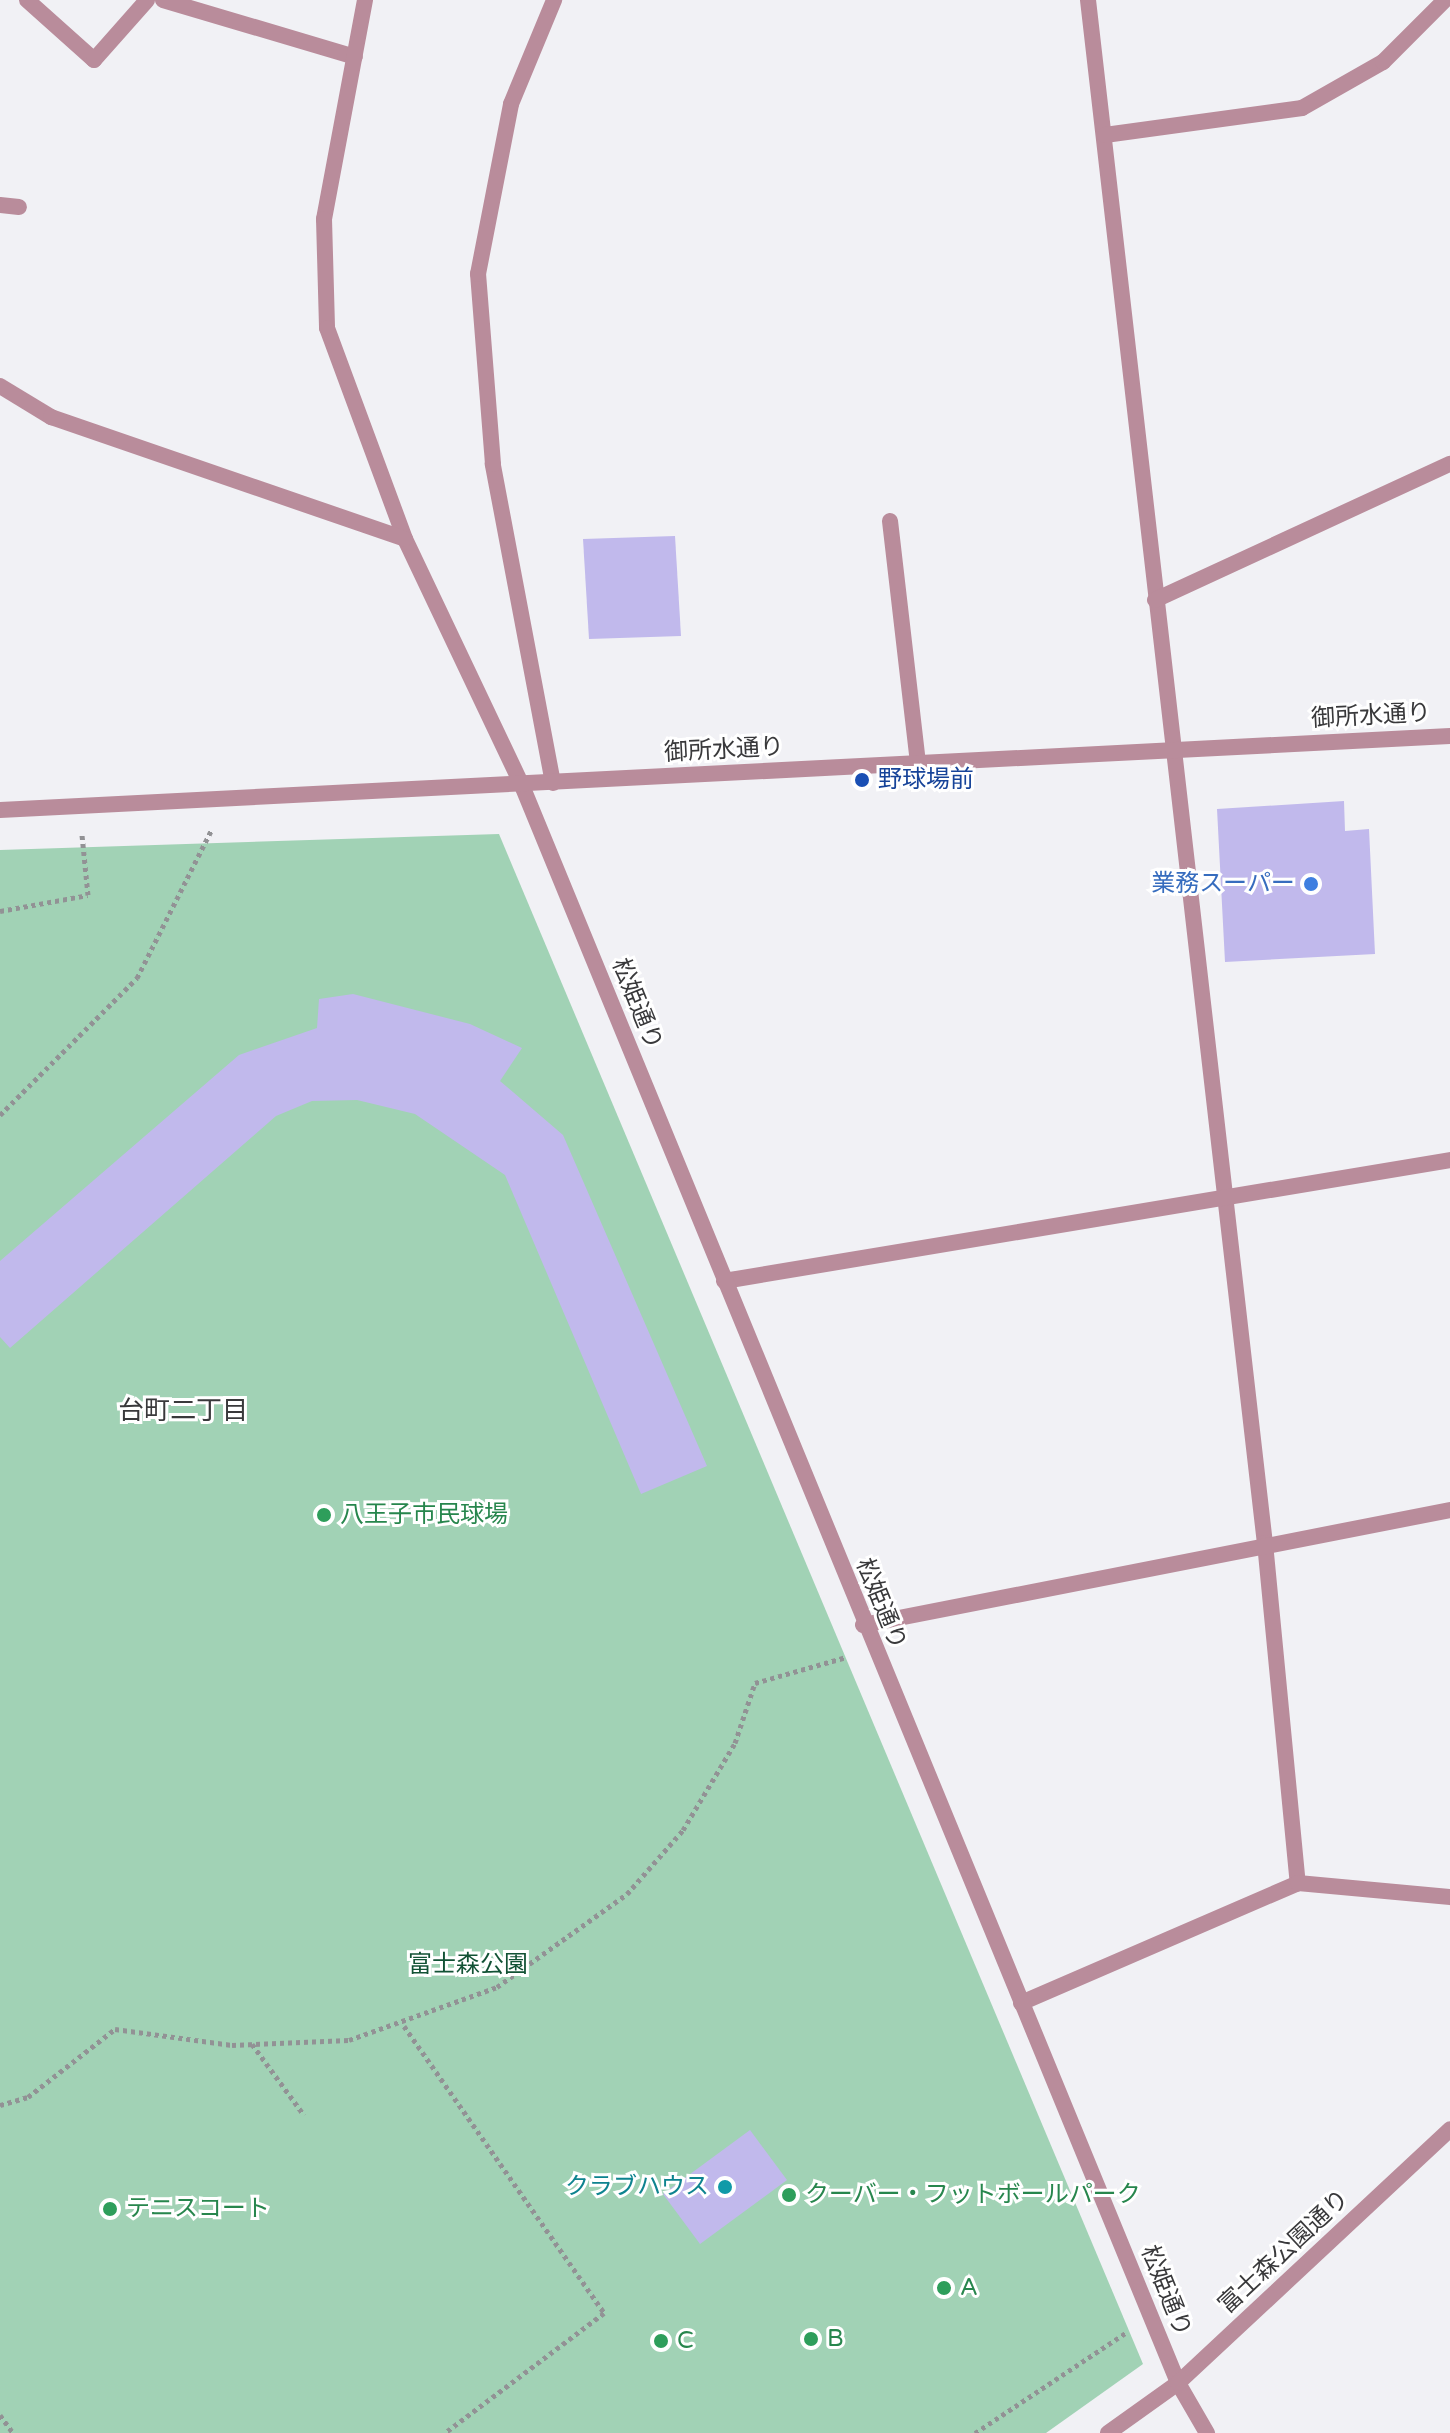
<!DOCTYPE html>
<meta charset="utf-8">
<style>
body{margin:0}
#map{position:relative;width:1450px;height:2433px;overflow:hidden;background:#f1f1f5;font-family:"Varela Round","Noto Sans JP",sans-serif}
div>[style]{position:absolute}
.green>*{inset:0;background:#a1d2b5}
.building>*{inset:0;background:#c1b9ec}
.path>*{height:5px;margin-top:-2.5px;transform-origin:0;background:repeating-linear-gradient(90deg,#929295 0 4px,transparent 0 8px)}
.service>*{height:16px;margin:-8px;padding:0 8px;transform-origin:8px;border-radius:8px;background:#b98c9b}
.minor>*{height:16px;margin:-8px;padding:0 8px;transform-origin:8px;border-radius:8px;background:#b98c9b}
.tertiary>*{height:16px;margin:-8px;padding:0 8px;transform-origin:8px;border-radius:8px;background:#b98c9b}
.dots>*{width:22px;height:22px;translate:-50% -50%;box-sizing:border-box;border:4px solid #fff;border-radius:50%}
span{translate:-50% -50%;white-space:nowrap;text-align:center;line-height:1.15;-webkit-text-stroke:6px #fff;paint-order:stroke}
.street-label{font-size:24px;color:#39393b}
.transit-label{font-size:24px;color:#164399}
.left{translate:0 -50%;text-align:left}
.shop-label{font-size:24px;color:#366cbe}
.right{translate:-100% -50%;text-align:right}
.leisure-label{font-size:24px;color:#27864d}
.park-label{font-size:24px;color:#125235}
.culture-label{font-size:24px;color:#0d838f}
.neighbourhood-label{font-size:26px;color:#39393b}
</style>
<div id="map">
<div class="green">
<div style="clip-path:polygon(499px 834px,1143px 2364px,1046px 2433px,0 2433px,0 850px)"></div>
</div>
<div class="building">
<div style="clip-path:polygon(675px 536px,681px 636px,589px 639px,583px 539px)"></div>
<div style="clip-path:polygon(1344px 801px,1345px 831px,1369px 829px,1375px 954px,1225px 962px,1217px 809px)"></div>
<div style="clip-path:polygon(353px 994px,470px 1024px,522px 1048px,500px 1081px,563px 1135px,707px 1466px,641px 1494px,505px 1175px,415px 1114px,357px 1100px,312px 1101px,276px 1116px,10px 1348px,0 1337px,0 1261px,239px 1055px,317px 1028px,319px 999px)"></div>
<div style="clip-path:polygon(750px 2130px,787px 2180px,700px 2244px,663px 2194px)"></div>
</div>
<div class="path">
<div style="left:0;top:911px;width:89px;rotate:-10.3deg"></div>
<div style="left:88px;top:895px;width:60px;rotate:-95.7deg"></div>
<div style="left:0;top:1115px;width:194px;rotate:-45deg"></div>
<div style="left:137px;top:978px;width:165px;rotate:-63.3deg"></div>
<div style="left:404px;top:2026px;width:350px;rotate:55.1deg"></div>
<div style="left:604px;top:2313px;width:199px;rotate:143deg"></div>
<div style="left:252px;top:2044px;width:88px;rotate:53.8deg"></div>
<div style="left:0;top:2105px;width:29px;rotate:-16deg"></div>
<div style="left:28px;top:2097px;width:110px;rotate:-38deg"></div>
<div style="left:115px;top:2029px;width:118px;rotate:7.8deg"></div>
<div style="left:232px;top:2045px;width:117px;rotate:-2.4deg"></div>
<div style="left:349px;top:2040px;width:157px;rotate:-19.7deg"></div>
<div style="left:497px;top:1987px;width:160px;rotate:-35.6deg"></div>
<div style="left:627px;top:1894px;width:85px;rotate:-48.8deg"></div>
<div style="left:683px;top:1830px;width:101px;rotate:-59.1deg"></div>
<div style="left:735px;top:1743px;width:63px;rotate:-71.6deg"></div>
<div style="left:755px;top:1683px;width:95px;rotate:-15.9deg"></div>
<div style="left:0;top:2415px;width:22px;rotate:54deg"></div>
<div style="left:975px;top:2433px;width:182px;rotate:-33.6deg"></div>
</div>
<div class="service">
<div style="left:890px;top:521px;width:244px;rotate:83.4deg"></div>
</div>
<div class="minor">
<div style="left:27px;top:0;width:90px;rotate:41.8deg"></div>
<div style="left:94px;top:60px;width:80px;rotate:-48.5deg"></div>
<div style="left:163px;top:0;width:200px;rotate:16.5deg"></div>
<div style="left:365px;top:0;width:223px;rotate:100.6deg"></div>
<div style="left:324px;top:219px;width:109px;rotate:88.4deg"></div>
<div style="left:327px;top:328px;width:225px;rotate:69.7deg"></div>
<div style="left:405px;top:539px;width:276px;rotate:64.6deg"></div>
<div style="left:1088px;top:0;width:1553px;rotate:83.46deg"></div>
<div style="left:1265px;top:1543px;width:342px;rotate:84.5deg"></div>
<div style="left:1105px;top:135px;width:199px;rotate:-7.8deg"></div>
<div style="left:1302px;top:108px;width:93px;rotate:-29.6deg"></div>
<div style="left:1383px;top:62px;width:88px;rotate:-45deg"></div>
<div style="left:0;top:205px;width:19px;rotate:6deg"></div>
<div style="left:0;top:386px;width:60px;rotate:31.3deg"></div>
<div style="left:51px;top:417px;width:374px;rotate:19deg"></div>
<div style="left:1155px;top:600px;width:325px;rotate:-24.8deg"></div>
<div style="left:553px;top:783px;width:325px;rotate:-100.7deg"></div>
<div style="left:493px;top:464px;width:191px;rotate:-94.5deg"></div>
<div style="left:478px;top:274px;width:173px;rotate:-79deg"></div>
<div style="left:511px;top:104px;width:113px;rotate:-67.5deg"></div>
<div style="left:724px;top:1281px;width:736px;rotate:-9.46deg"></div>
<div style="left:863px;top:1625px;width:598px;rotate:-11.08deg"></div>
<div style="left:1021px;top:2003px;width:302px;rotate:-23.4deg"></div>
<div style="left:1298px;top:1883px;width:153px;rotate:5.3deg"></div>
</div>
<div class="tertiary">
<div style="left:523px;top:788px;width:1724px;rotate:67.67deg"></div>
<div style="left:1178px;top:2383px;width:58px;rotate:59.9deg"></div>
<div style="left:0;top:810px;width:1452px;rotate:-2.92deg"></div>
<div style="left:1108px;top:2433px;width:86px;rotate:-35.5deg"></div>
<div style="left:1178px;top:2383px;width:372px;rotate:-43deg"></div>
</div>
<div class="dots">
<div style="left:862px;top:780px;background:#1a4fb4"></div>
<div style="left:1311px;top:884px;background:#3f7fe0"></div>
<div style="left:324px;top:1515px;background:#2e9e5b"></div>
<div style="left:725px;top:2187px;background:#0f9aa8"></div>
<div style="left:789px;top:2195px;background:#2e9e5b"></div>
<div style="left:110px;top:2209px;background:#2e9e5b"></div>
<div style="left:944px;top:2288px;background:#2e9e5b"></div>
<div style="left:811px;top:2339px;background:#2e9e5b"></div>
<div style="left:661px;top:2341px;background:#2e9e5b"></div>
</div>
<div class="street-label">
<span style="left:1371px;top:716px;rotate:-3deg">御所水通り</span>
<span style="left:724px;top:750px;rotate:-3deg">御所水通り</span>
<span style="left:637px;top:1004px;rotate:68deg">松姫通り</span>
<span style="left:881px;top:1604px;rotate:68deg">松姫通り</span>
<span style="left:1284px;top:2252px;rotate:-43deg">富士森公園通り</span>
<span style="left:1166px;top:2291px;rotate:68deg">松姫通り</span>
</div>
<div class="transit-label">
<span class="left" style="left:878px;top:780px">野球場前</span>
</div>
<div class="shop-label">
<span class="right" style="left:1295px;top:884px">業務スーパー</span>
</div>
<div class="leisure-label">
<span class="left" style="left:340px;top:1515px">八王子市民球場</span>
<span class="left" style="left:805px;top:2195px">クーバー・フットボールパーク</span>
<span class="left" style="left:126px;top:2209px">テニスコート</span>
<span class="left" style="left:960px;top:2288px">A</span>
<span class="left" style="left:827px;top:2339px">B</span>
<span class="left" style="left:677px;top:2341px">C</span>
</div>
<div class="park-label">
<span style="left:468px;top:1965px">富士森公園</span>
</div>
<div class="culture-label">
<span class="right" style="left:709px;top:2187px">クラブハウス</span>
</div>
<div class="neighbourhood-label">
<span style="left:183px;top:1411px">台町二丁目</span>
</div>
</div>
